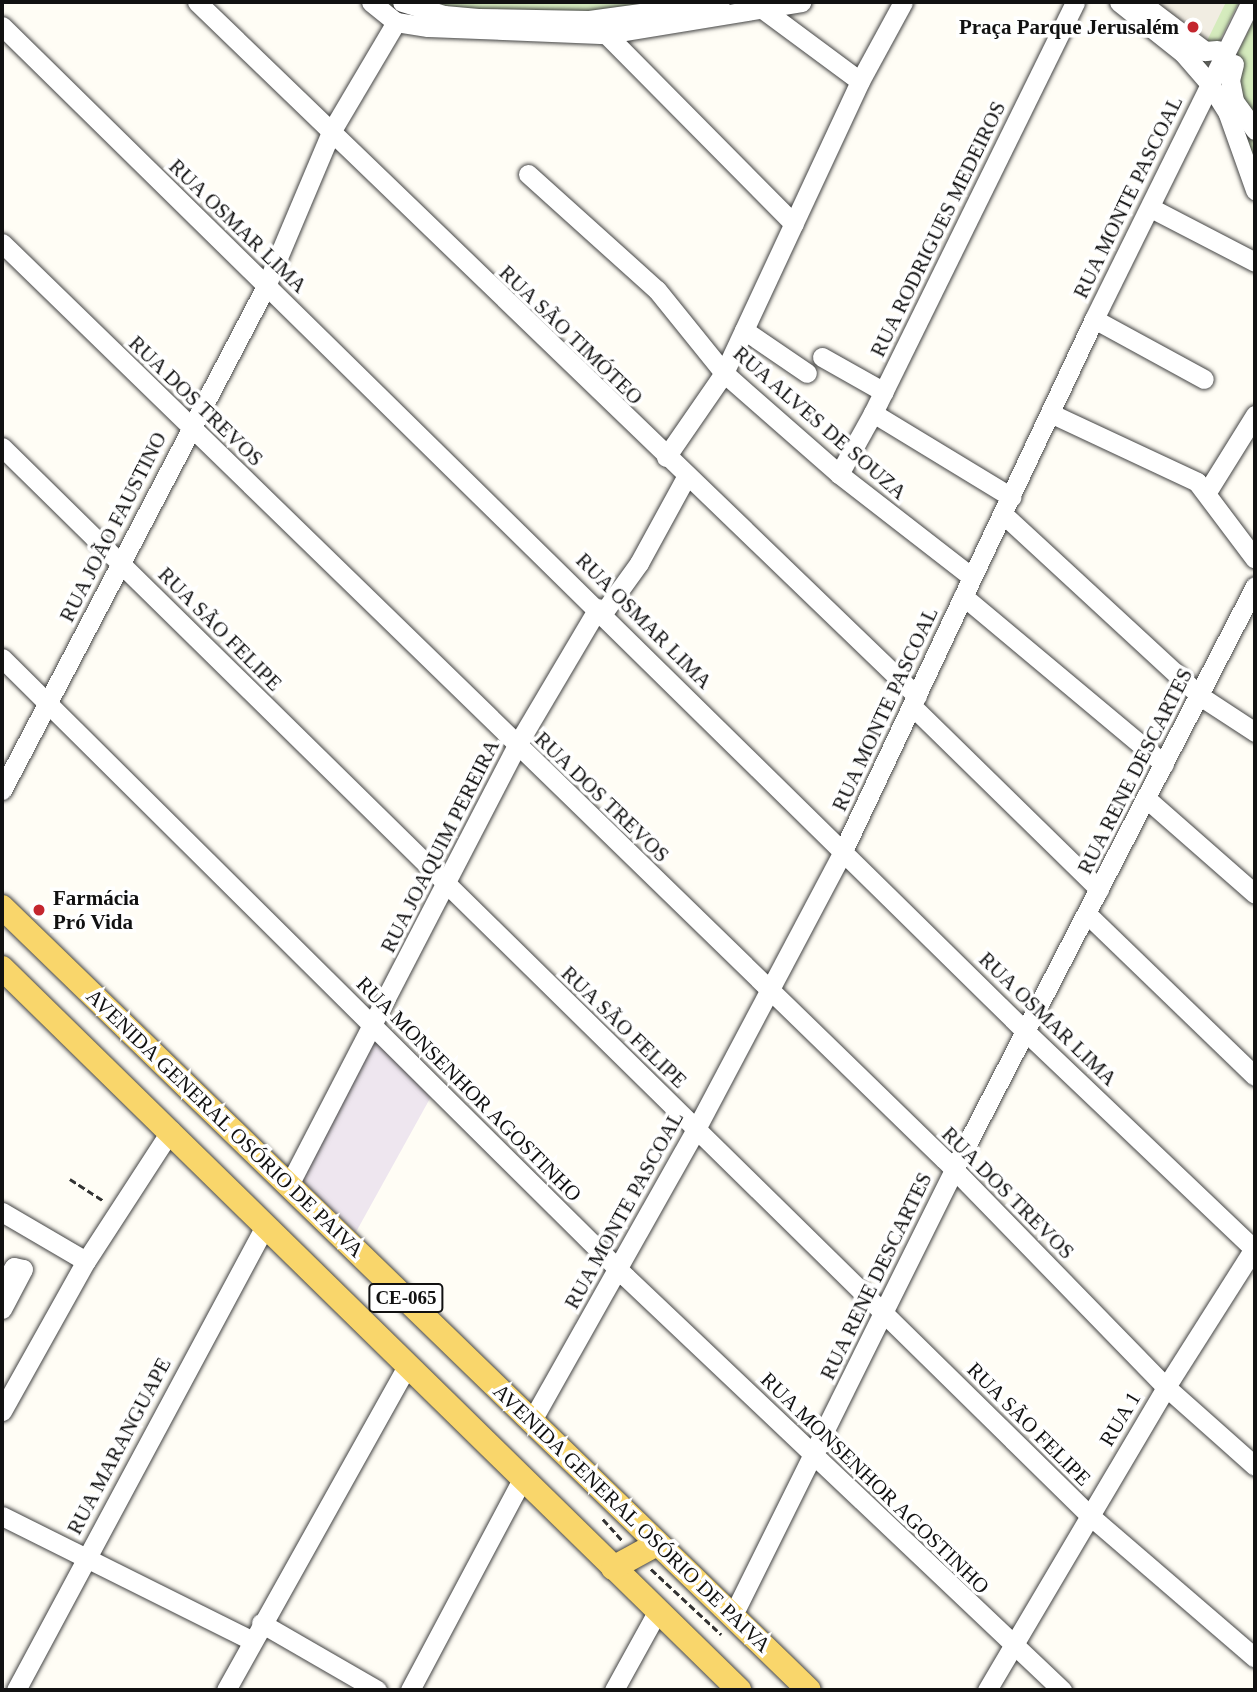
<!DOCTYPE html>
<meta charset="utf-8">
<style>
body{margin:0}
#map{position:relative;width:1257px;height:1692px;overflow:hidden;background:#fffdf5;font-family:Georgia,serif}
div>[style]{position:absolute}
.industrial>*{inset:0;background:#eee6ef}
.green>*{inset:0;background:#d5ebbd}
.plaza>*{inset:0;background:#f1ede2}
.path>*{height:2.5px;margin-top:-1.25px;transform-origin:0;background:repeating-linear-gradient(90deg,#333 0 7px,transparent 0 10.5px)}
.roads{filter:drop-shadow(0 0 2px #444) drop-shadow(0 0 2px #444)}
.minor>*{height:19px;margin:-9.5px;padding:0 9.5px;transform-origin:9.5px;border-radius:9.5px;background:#fff}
.major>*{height:24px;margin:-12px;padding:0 12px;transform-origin:12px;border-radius:12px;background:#f9d66b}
.dots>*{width:19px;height:19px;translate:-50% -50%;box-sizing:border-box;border:4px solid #fff;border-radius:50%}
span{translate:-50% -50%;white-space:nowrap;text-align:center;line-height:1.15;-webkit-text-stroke:7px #fff;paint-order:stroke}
.shield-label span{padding:2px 5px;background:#fff;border:2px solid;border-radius:5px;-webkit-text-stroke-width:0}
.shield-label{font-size:19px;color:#111;font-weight:700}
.poi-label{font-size:21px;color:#111;font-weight:700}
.right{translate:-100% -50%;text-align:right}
.left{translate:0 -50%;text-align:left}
.street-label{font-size:21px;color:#111}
.frame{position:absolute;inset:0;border:4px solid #111;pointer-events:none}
</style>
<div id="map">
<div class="industrial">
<div style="clip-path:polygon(376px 1037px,433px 1093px,356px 1232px,300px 1179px)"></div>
</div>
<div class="green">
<div style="clip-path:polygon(385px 2px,768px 2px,607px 26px,401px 16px)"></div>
<div style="clip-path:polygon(1132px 2px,1239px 2px,1205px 70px)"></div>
<div style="clip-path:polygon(1255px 18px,1255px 170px,1228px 72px)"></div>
</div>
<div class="plaza">
<div style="clip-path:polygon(1145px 2px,1226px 2px,1203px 49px)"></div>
</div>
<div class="path">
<div style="left:70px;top:1179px;width:40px;rotate:32.9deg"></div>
<div style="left:603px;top:1519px;width:28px;rotate:48deg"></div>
<div style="left:651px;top:1569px;width:96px;rotate:42.9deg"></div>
</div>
<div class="roads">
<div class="minor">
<div style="left:197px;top:2px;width:1000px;rotate:43.95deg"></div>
<div style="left:371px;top:2px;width:32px;rotate:39deg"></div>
<div style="left:396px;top:22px;width:32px;rotate:9deg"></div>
<div style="left:428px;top:27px;width:178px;rotate:2.3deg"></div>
<div style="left:606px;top:34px;width:198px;rotate:-9.3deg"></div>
<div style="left:402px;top:2px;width:44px;rotate:17.2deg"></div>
<div style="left:444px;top:15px;width:34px;rotate:5deg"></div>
<div style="left:478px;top:18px;width:111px;rotate:1deg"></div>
<div style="left:589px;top:20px;width:132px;rotate:-7.8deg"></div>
<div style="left:1119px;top:2px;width:82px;rotate:38.6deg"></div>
<div style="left:1183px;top:53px;width:40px;rotate:49deg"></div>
<div style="left:1209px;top:83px;width:36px;rotate:58deg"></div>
<div style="left:1228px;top:114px;width:81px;rotate:70.4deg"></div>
<div style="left:1143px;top:4px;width:78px;rotate:37.2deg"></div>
<div style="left:1205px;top:51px;width:12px;rotate:-5deg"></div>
<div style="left:764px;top:10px;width:119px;rotate:36.5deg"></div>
<div style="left:2px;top:26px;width:1435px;rotate:44.49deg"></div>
<div style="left:1026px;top:1032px;width:315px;rotate:43.6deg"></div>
<div style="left:606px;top:34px;width:267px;rotate:45.3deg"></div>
<div style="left:1234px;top:64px;width:16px;rotate:104deg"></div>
<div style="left:1230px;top:80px;width:21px;rotate:79deg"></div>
<div style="left:1234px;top:101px;width:36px;rotate:54deg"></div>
<div style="left:528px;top:174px;width:173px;rotate:42deg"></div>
<div style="left:657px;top:290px;width:107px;rotate:51.1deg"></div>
<div style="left:724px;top:373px;width:153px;rotate:41.3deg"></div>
<div style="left:839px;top:474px;width:168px;rotate:37.8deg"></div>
<div style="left:1151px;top:208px;width:117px;rotate:27.4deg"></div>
<div style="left:2px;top:243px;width:1314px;rotate:44.2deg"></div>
<div style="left:944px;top:1159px;width:318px;rotate:45.8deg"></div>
<div style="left:1166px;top:1387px;width:119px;rotate:41.6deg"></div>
<div style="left:1094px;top:319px;width:125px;rotate:28.6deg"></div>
<div style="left:744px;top:330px;width:76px;rotate:34.3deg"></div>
<div style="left:822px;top:357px;width:71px;rotate:29.4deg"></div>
<div style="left:873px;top:413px;width:162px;rotate:31.3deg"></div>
<div style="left:1050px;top:413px;width:162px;rotate:25.1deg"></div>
<div style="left:1197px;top:482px;width:96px;rotate:53deg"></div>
<div style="left:2px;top:447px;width:1524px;rotate:44.49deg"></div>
<div style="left:1089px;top:1515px;width:219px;rotate:40.7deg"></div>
<div style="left:666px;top:457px;width:102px;rotate:-55.4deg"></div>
<div style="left:724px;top:373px;width:322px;rotate:-65deg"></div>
<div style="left:860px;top:81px;width:90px;rotate:-61.4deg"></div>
<div style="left:839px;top:474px;width:70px;rotate:-60.9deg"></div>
<div style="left:873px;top:413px;width:458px;rotate:-63.8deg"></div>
<div style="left:1207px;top:492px;width:91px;rotate:-58.1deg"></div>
<div style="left:1003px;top:514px;width:268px;rotate:42.7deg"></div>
<div style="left:1200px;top:696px;width:66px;rotate:33.2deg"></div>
<div style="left:963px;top:596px;width:262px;rotate:39.9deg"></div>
<div style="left:603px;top:613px;width:62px;rotate:-54.2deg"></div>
<div style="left:639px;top:563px;width:98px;rotate:-61.3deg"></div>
<div style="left:2px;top:658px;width:879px;rotate:44.77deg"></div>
<div style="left:626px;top:1277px;width:601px;rotate:43.45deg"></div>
<div style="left:912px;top:706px;width:262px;rotate:44.4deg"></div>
<div style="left:2px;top:790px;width:569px;rotate:-62.35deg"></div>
<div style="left:266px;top:286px;width:167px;rotate:-67.1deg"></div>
<div style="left:331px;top:132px;width:128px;rotate:-59.4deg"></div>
<div style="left:1148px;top:800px;width:142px;rotate:41.3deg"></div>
<div style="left:1087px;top:914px;width:233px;rotate:44deg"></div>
<div style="left:290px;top:1183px;width:493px;rotate:-62.6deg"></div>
<div style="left:517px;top:745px;width:159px;rotate:-59.4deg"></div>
<div style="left:2px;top:1212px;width:97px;rotate:30.3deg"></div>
<div style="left:2px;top:1286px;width:22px;rotate:-58deg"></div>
<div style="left:14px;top:1267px;width:9px;rotate:13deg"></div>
<div style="left:23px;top:1269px;width:45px;rotate:117.7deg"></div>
<div style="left:2px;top:1411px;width:172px;rotate:-60.8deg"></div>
<div style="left:86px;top:1261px;width:156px;rotate:-57deg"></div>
<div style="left:531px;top:1422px;width:336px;rotate:-60.6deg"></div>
<div style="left:696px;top:1129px;width:314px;rotate:-62.1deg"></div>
<div style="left:843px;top:851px;width:588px;rotate:-64.74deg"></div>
<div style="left:1094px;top:319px;width:354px;rotate:-63.7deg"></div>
<div style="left:2px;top:1516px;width:278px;rotate:26.5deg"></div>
<div style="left:733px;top:1615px;width:498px;rotate:-63.6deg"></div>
<div style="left:954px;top:1169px;width:656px;rotate:-62.69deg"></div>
<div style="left:261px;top:1623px;width:134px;rotate:30deg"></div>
<div style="left:16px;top:1690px;width:527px;rotate:-61.78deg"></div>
<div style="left:226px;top:1690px;width:373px;rotate:-60.8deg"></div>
<div style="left:410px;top:1690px;width:239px;rotate:-62deg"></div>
<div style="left:614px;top:1690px;width:89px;rotate:-61.1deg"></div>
<div style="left:987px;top:1690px;width:352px;rotate:-59.4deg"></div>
<div style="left:1166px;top:1387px;width:166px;rotate:-57.6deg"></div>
</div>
<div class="major">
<div style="left:2px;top:907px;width:1124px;rotate:44.14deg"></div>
<div style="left:2px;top:968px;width:1032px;rotate:44.41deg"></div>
<div style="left:613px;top:1568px;width:50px;rotate:-28.6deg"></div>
</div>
</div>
<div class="dots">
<div style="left:1193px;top:27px;background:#c4262e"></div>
<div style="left:39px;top:910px;background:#c4262e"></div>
</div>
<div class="shield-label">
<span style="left:406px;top:1298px">CE-065</span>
</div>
<div class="poi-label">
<span class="right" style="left:1179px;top:27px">Praça Parque Jerusalém</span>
<span class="left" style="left:53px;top:910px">Farmácia<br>Pró Vida</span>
</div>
<div class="street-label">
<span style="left:1128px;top:197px;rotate:-64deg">RUA MONTE PASCOAL</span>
<span style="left:238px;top:226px;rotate:44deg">RUA OSMAR LIMA</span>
<span style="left:938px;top:229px;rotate:-64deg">RUA RODRIGUES MEDEIROS</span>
<span style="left:571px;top:335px;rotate:44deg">RUA SÃO TIMÓTEO</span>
<span style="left:196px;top:401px;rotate:44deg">RUA DOS TREVOS</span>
<span style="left:820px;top:423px;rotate:41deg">RUA ALVES DE SOUZA</span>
<span style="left:113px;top:527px;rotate:-63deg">RUA JOÃO FAUSTINO</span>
<span style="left:644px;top:621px;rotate:45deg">RUA OSMAR LIMA</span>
<span style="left:220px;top:629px;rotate:45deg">RUA SÃO FELIPE</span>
<span style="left:885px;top:709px;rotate:-65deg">RUA MONTE PASCOAL</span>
<span style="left:1135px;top:771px;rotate:-63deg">RUA RENE DESCARTES</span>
<span style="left:602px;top:797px;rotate:44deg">RUA DOS TREVOS</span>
<span style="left:440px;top:846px;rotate:-63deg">RUA JOAQUIM PEREIRA</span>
<span style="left:1048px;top:1019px;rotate:44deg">RUA OSMAR LIMA</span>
<span style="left:624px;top:1027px;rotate:44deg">RUA SÃO FELIPE</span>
<span style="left:469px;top:1089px;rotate:45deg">RUA MONSENHOR AGOSTINHO</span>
<span style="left:225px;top:1123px;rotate:44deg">AVENIDA GENERAL OSÓRIO DE PAIVA</span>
<span style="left:1008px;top:1193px;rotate:45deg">RUA DOS TREVOS</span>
<span style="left:624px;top:1210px;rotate:-61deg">RUA MONTE PASCOAL</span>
<span style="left:876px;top:1276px;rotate:-64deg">RUA RENE DESCARTES</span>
<span style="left:1120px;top:1419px;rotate:-59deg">RUA 1</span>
<span style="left:1029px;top:1424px;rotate:45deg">RUA SÃO FELIPE</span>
<span style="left:119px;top:1446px;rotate:-62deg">RUA MARANGUAPE</span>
<span style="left:875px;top:1483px;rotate:44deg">RUA MONSENHOR AGOSTINHO</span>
<span style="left:632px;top:1518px;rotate:44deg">AVENIDA GENERAL OSÓRIO DE PAIVA</span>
</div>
<div class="frame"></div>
</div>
